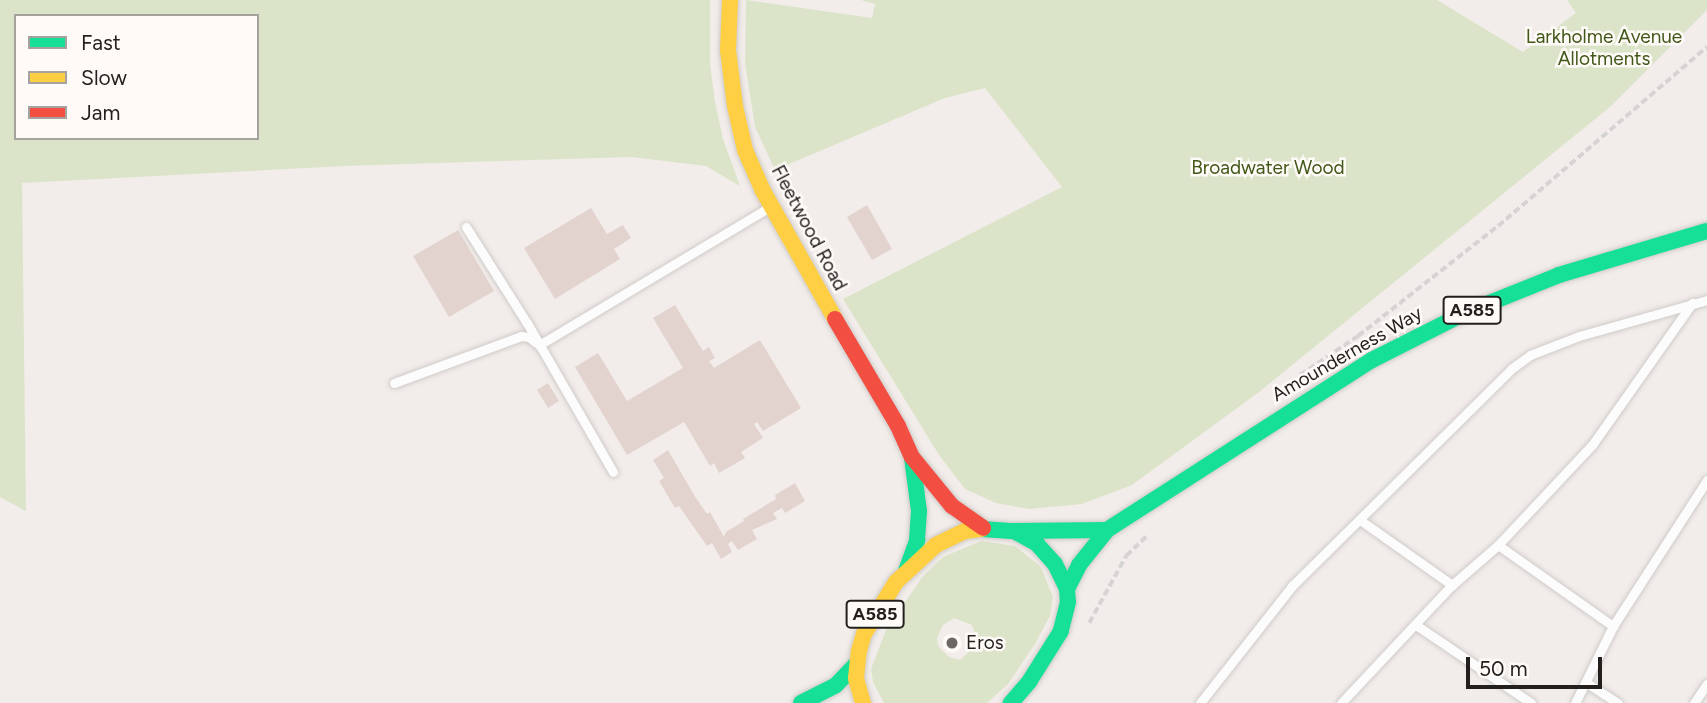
<!DOCTYPE html>
<style>
body{margin:0}
#map{position:relative;width:1707px;height:703px;overflow:hidden;background:#f2edea;font-family:Figtree,sans-serif}
div>[style]{position:absolute}
.green>*{inset:0;background:#dbe4c8}
.building>*{inset:0;background:#e3d3cf}
.path>*{height:3.5px;margin-top:-1.75px;transform-origin:0;background:repeating-linear-gradient(90deg,#d5d4d2 0 7px,transparent 0 10.5px)}
.roads{filter:drop-shadow(0 0 2px #cfcbc9) drop-shadow(0 0 2px #cfcbc9)}
.lane>*{height:9px;margin:-4.5px;padding:0 4.5px;transform-origin:4.5px;border-radius:4.5px;background:#fdfcfc}
.fast>*{height:16px;margin:-8px;padding:0 8px;transform-origin:8px;border-radius:8px;background:#16e098}
.slow>*{height:16px;margin:-8px;padding:0 8px;transform-origin:8px;border-radius:8px;background:#ffcf43}
.jam>*{height:16px;margin:-8px;padding:0 8px;transform-origin:8px;border-radius:8px;background:#f24e42}
.dots>*{width:19px;height:19px;translate:-50% -50%;box-sizing:border-box;border:4px solid #fefaf8;border-radius:50%}
span{translate:-50% -50%;white-space:nowrap;text-align:center;line-height:1.15;-webkit-text-stroke:5px #fefaf8;paint-order:stroke}
.shield-label span{padding:2px 5px;background:#fefaf8;border:2px solid;border-radius:5px;-webkit-text-stroke-width:0}
.shield-label{font-size:18px;color:#221f1d;font-weight:700}
.park-label{font-size:19px;color:#425818}
.street-label{font-size:19px;color:#221f1d}
.poi-label{font-size:19px;color:#221f1d}
.left{translate:0 -50%;text-align:left}
.legend{position:absolute;left:14px;top:14px;width:245px;height:126px;box-sizing:border-box;background:#fefaf8;border:2px solid #a6a2a0;margin:0;padding:9px 12px;list-style:none;font-size:21px;color:#221f1d}
.legend li{display:flex;align-items:center;gap:14px;height:35px}
.legend b{width:35px;border:2px solid #a6a2a0}
.scale{position:absolute;left:1466px;top:657px;width:136px;height:32px;box-sizing:border-box;border:4px solid #221f1d;border-top:0;padding-left:9px;font-size:21px;line-height:24px;white-space:nowrap;color:#221f1d;-webkit-text-stroke:5px #fefaf8;paint-order:stroke}
</style>
<div id="map">
<div class="green">
<div style="clip-path:polygon(evenodd,0 0,710px 0,710px 64px,715px 102px,723px 139px,740px 186px,706px 166px,631px 157px,344px 166px,22px 183px,26px 511px,0 497px,0 0,16px 16px,257px 16px,257px 138px,16px 138px,16px 16px)"></div>
<div style="clip-path:polygon(746px 0,872px 18px,875px 4px,861px 0,1437px 0,1523px 52px,1576px 13px,1567px 0,1707px 0,1707px 10px,1610px 107px,1259px 392px,1132px 485px,1082px 504px,1029px 509px,996px 503px,965px 489px,939px 455px,843px 299px,1062px 187px,985px 88px,945px 98px,775px 170px,755px 127px,745px 64px)"></div>
<div style="clip-path:polygon(evenodd,981px 541px,1015px 546px,1041px 567px,1053px 597px,1050px 616px,1035px 644px,1008px 684px,987px 703px,884px 703px,873px 682px,871px 669px,886px 630px,923px 576px,943px 557px,981px 541px,954px 618px,972px 625px,977px 639px,974px 647px,960px 660px,949px 657px,938px 646px,937px 638px,943px 625px,954px 618px)"></div>
</div>
<div class="building">
<div style="clip-path:polygon(867px 205px,892px 249px,872px 260px,847px 217px)"></div>
<div style="clip-path:polygon(591px 208px,607px 234px,623px 225px,631px 238px,614px 249px,620px 259px,555px 299px,524px 248px)"></div>
<div style="clip-path:polygon(458px 230px,494px 291px,449px 317px,413px 256px)"></div>
<div style="clip-path:polygon(675px 305px,703px 351px,709px 347px,715px 358px,709px 361px,714px 368px,760px 340px,801px 408px,763px 431px,757px 422px,754px 424px,763px 438px,741px 452px,745px 458px,719px 473px,714px 463px,710px 466px,684px 422px,627px 455px,575px 367px,598px 353px,627px 401px,683px 368px,653px 318px)"></div>
<div style="clip-path:polygon(548px 383px,559px 401px,548px 408px,537px 390px)"></div>
<div style="clip-path:polygon(668px 450px,694px 495px,707px 514px,710px 512px,724px 537px,726px 532px,744px 521px,743px 519px,776px 499px,775px 495px,795px 483px,805px 501px,785px 513px,782px 508px,773px 513px,777px 519px,752px 530px,757px 539px,738px 550px,732px 541px,728px 544px,732px 552px,721px 559px,712px 543px,707px 546px,679px 506px,675px 508px,659px 481px,664px 478px,653px 460px)"></div>
</div>
<div class="path">
<div style="left:1300px;top:375px;width:70px;rotate:-33.9deg"></div>
<div style="left:1358px;top:336px;width:178px;rotate:-38.2deg"></div>
<div style="left:1498px;top:226px;width:275px;rotate:-40.6deg"></div>
<div style="left:1089px;top:623px;width:77px;rotate:-61.1deg"></div>
<div style="left:1126px;top:556px;width:28px;rotate:-44deg"></div>
</div>
<div class="roads">
<div class="lane">
<div style="left:466px;top:227px;width:114px;rotate:57.6deg"></div>
<div style="left:527px;top:323px;width:172px;rotate:60deg"></div>
<div style="left:539px;top:345px;width:267px;rotate:-30.9deg"></div>
<div style="left:394px;top:383px;width:135px;rotate:-20.3deg"></div>
<div style="left:521px;top:336px;width:8px;rotate:7deg"></div>
<div style="left:529px;top:337px;width:8px;rotate:40deg"></div>
<div style="left:1360px;top:520px;width:113px;rotate:35.2deg"></div>
<div style="left:1498px;top:545px;width:141px;rotate:35.2deg"></div>
<div style="left:1416px;top:625px;width:139px;rotate:34.1deg"></div>
<div style="left:1587px;top:683px;width:37px;rotate:33deg"></div>
<div style="left:1200px;top:703px;width:149px;rotate:-51.8deg"></div>
<div style="left:1292px;top:586px;width:308px;rotate:-44.7deg"></div>
<div style="left:1511px;top:369px;width:24px;rotate:-36deg"></div>
<div style="left:1530px;top:355px;width:53px;rotate:-21.2deg"></div>
<div style="left:1579px;top:336px;width:133px;rotate:-15.7deg"></div>
<div style="left:1341px;top:703px;width:162px;rotate:-46.8deg"></div>
<div style="left:1452px;top:585px;width:61px;rotate:-41deg"></div>
<div style="left:1498px;top:545px;width:137px;rotate:-46.8deg"></div>
<div style="left:1592px;top:445px;width:174px;rotate:-54.8deg"></div>
<div style="left:1575px;top:703px;width:86px;rotate:-63.7deg"></div>
<div style="left:1613px;top:626px;width:174px;rotate:-57.2deg"></div>
<div style="left:1694px;top:703px;width:23px;rotate:-56deg"></div>
</div>
<div class="fast">
<div style="left:982px;top:529px;width:32px;rotate:4deg"></div>
<div style="left:1014px;top:531px;width:26px;rotate:29deg"></div>
<div style="left:1037px;top:544px;width:27px;rotate:48deg"></div>
<div style="left:1055px;top:564px;width:28px;rotate:64deg"></div>
<div style="left:1067px;top:589px;width:13px;rotate:86deg"></div>
<div style="left:1068px;top:602px;width:30px;rotate:104deg"></div>
<div style="left:1061px;top:631px;width:60px;rotate:122.1deg"></div>
<div style="left:1029px;top:682px;width:28px;rotate:131deg"></div>
<div style="left:1014px;top:531px;width:93px;rotate:-0.6deg"></div>
<div style="left:906px;top:571px;width:33px;rotate:-70deg"></div>
<div style="left:917px;top:540px;width:29px;rotate:-86deg"></div>
<div style="left:919px;top:511px;width:53px;rotate:-97.5deg"></div>
<div style="left:1067px;top:589px;width:27px;rotate:-63deg"></div>
<div style="left:1079px;top:565px;width:45px;rotate:-51.3deg"></div>
<div style="left:1107px;top:530px;width:315px;rotate:-32.7deg"></div>
<div style="left:1372px;top:360px;width:106px;rotate:-26.8deg"></div>
<div style="left:1467px;top:312px;width:99px;rotate:-21.9deg"></div>
<div style="left:1559px;top:275px;width:154px;rotate:-16.6deg"></div>
<div style="left:801px;top:703px;width:39px;rotate:-27deg"></div>
<div style="left:836px;top:685px;width:29px;rotate:-46deg"></div>
</div>
<div class="slow">
<div style="left:730px;top:0;width:50px;rotate:92.3deg"></div>
<div style="left:728px;top:50px;width:56px;rotate:82.9deg"></div>
<div style="left:735px;top:106px;width:45px;rotate:77.2deg"></div>
<div style="left:745px;top:150px;width:45px;rotate:66.3deg"></div>
<div style="left:763px;top:191px;width:147px;rotate:60.6deg"></div>
<div style="left:863px;top:703px;width:26px;rotate:-106deg"></div>
<div style="left:856px;top:678px;width:27px;rotate:-84deg"></div>
<div style="left:859px;top:651px;width:18px;rotate:-74deg"></div>
<div style="left:864px;top:634px;width:61px;rotate:-58.4deg"></div>
<div style="left:896px;top:582px;width:54px;rotate:-42.8deg"></div>
<div style="left:936px;top:545px;width:32px;rotate:-26deg"></div>
<div style="left:965px;top:531px;width:17px;rotate:-7deg"></div>
</div>
<div class="jam">
<div style="left:835px;top:319px;width:124px;rotate:59.5deg"></div>
<div style="left:898px;top:426px;width:34px;rotate:66deg"></div>
<div style="left:912px;top:457px;width:63px;rotate:50.8deg"></div>
<div style="left:952px;top:506px;width:38px;rotate:35deg"></div>
</div>
</div>
<div class="dots">
<div style="left:952px;top:643px;background:#6b6765"></div>
</div>
<div class="shield-label">
<span style="left:1472px;top:310px">A585</span>
<span style="left:875px;top:614px">A585</span>
</div>
<div class="park-label">
<span style="left:1604px;top:48px">Larkholme Avenue<br>Allotments</span>
<span style="left:1268px;top:168px">Broadwater Wood</span>
</div>
<div class="street-label">
<span style="left:809px;top:228px;rotate:62deg">Fleetwood Road</span>
<span style="left:1347px;top:354px;rotate:-30deg">Amounderness Way</span>
</div>
<div class="poi-label">
<span class="left" style="left:966px;top:643px">Eros</span>
</div>
<ul class="legend">
<li><b style="height:9px;background:#16e098"></b>Fast</li>
<li><b style="height:9px;background:#ffcf43"></b>Slow</li>
<li><b style="height:9px;background:#f24e42"></b>Jam</li>
</ul>
<div class="scale">50 m</div>
</div>
